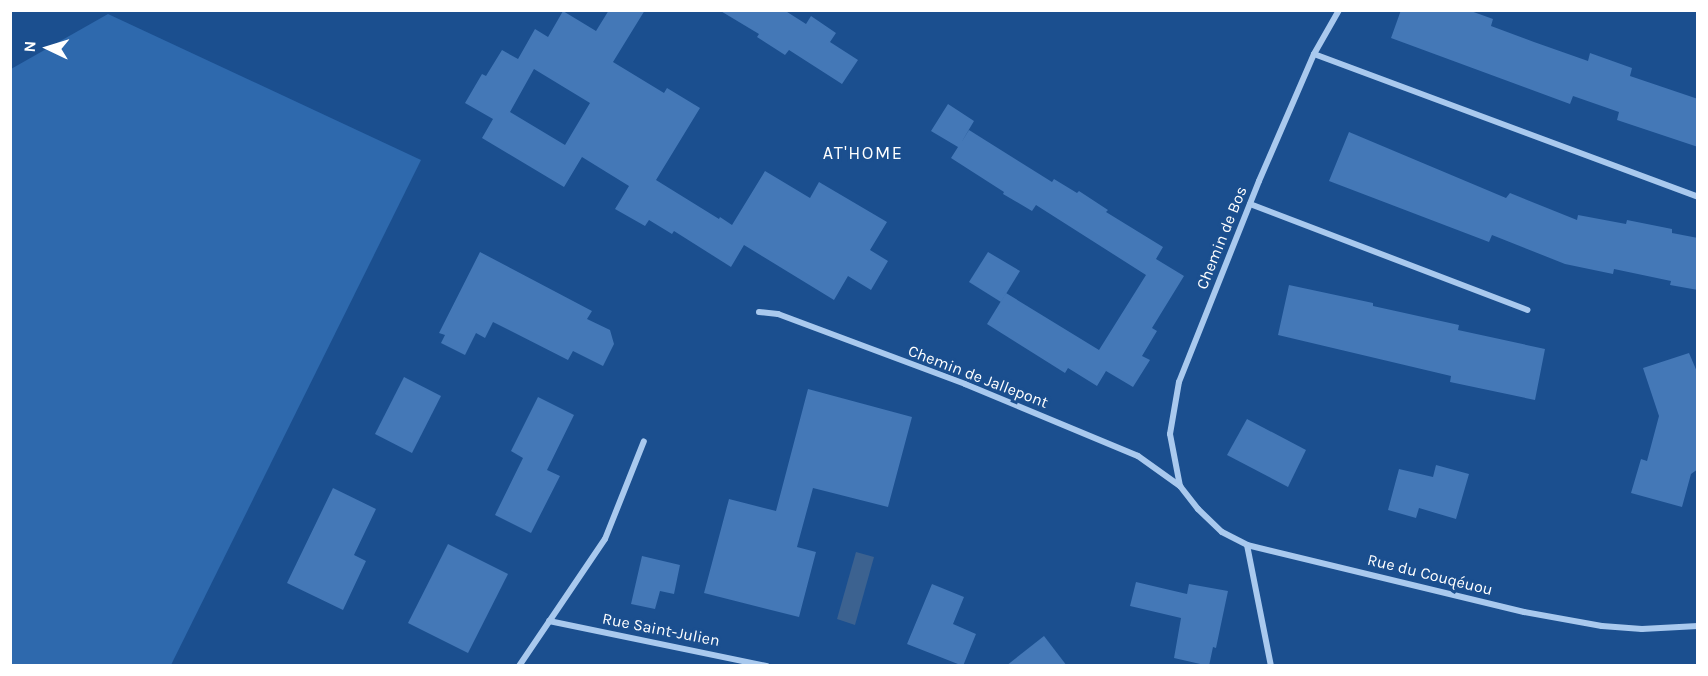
<!DOCTYPE html>
<meta charset="utf-8">
<style>
body{margin:0}
#map{position:relative;width:1708px;height:676px;overflow:hidden;background:#1b4f8f;font-family:Karla,sans-serif}
div>[style]{position:absolute}
.green>*{inset:0;background:#2e69ad}
.water>*{inset:0;background:#3c6290}
.building>*{inset:0;background:#4478b7}
.minor>*{height:6px;margin:-3px;padding:0 3px;transform-origin:3px;border-radius:3px;background:#a9c9ee}
span{translate:-50% -50%;white-space:nowrap;text-align:center;line-height:1.15;-webkit-text-stroke:6px #1b4f8f;paint-order:stroke}
.street-label{font-size:16px;color:#fff}
.neighbourhood-label{font-size:18px;color:#fff;letter-spacing:1.5px}
.frame{position:absolute;inset:0;border:12px solid #fff;pointer-events:none}
.north{position:absolute;left:18px;top:18px;width:60px;height:60px;-webkit-text-stroke:4px #1b4f8f;paint-order:stroke;rotate:274deg;font-size:16px;font-weight:700;line-height:24px;text-align:center;color:#fff}
.north::after{content:'';display:block;margin:auto;width:21px;height:27px;background:#fff;clip-path:polygon(50% 0,100% 100%,50% 72%,0 100%)}
</style>
<div id="map">
<div class="green">
<div style="clip-path:polygon(108px 14px,421px 160px,171px 665px,11px 665px,11px 69px)"></div>
</div>
<div class="water">
<div style="clip-path:polygon(856px 552px,874px 557px,855px 625px,837px 619px)"></div>
</div>
<div class="building">
<div style="clip-path:polygon(evenodd,609px 10px,645px 10px,613px 62px,664px 93px,667px 88px,700px 108px,656px 180px,719px 219px,720px 217px,732px 225px,765px 171px,810px 198px,819px 182px,887px 222px,870px 250px,888px 261px,871px 290px,848px 276px,834px 300px,744px 245px,731px 267px,674px 231px,672px 234px,649px 220px,645px 226px,615px 209px,629px 186px,582px 157px,564px 187px,482px 138px,493px 119px,465px 103px,482px 74px,486px 76px,502px 50px,518px 59px,535px 29px,548px 37px,563px 11px,596px 31px,609px 10px,534px 69px,590px 103px,565px 145px,510px 112px,534px 69px)"></div>
<div style="clip-path:polygon(719px 10px,784px 10px,806px 24px,811px 16px,836px 33px,830px 42px,858px 60px,842px 84px,789px 50px,785px 55px,757px 37px,759px 34px)"></div>
<div style="clip-path:polygon(1401px 10px,1468px 10px,1493px 19px,1491px 26px,1534px 42px,1588px 61px,1590px 53px,1632px 68px,1630px 76px,1698px 99px,1698px 147px,1617px 120px,1619px 112px,1573px 96px,1570px 104px,1391px 38px)"></div>
<div style="clip-path:polygon(948px 104px,974px 121px,961px 143px,969px 130px,1052px 182px,1054px 179px,1077px 193px,1079px 191px,1108px 210px,1106px 212px,1163px 247px,1156px 259px,1184px 276px,1152px 328px,1157px 331px,1142px 356px,1150px 360px,1133px 387px,1106px 371px,1097px 386px,1068px 368px,1065px 373px,987px 324px,1006px 293px,1099px 350px,1146px 275px,1036px 205px,1032px 211px,1003px 194px,1004px 192px,951px 158px,958px 147px,931px 131px)"></div>
<div style="clip-path:polygon(1349px 132px,1506px 198px,1510px 193px,1577px 220px,1578px 215px,1626px 224px,1627px 220px,1672px 229px,1672px 233px,1698px 238px,1698px 290px,1670px 285px,1671px 281px,1614px 269px,1613px 274px,1565px 264px,1492px 235px,1489px 242px,1329px 181px)"></div>
<div style="clip-path:polygon(480px 252px,592px 311px,587px 319px,610px 330px,614px 344px,603px 366px,573px 351px,568px 360px,493px 322px,485px 338px,476px 333px,465px 355px,441px 343px,445px 335px,439px 333px)"></div>
<div style="clip-path:polygon(988px 252px,1020px 271px,1001px 302px,969px 282px)"></div>
<div style="clip-path:polygon(1289px 285px,1373px 303px,1373px 306px,1459px 325px,1458px 330px,1545px 349px,1535px 400px,1450px 382px,1451px 376px,1278px 335px)"></div>
<div style="clip-path:polygon(1689px 353px,1698px 374px,1698px 469px,1691px 474px,1682px 507px,1631px 493px,1641px 459px,1647px 461px,1659px 416px,1643px 368px)"></div>
<div style="clip-path:polygon(404px 377px,441px 396px,412px 453px,375px 434px)"></div>
<div style="clip-path:polygon(808px 389px,912px 417px,888px 507px,813px 488px,797px 547px,816px 552px,799px 617px,704px 593px,729px 499px,776px 511px)"></div>
<div style="clip-path:polygon(538px 397px,574px 415px,547px 470px,560px 476px,531px 533px,495px 515px,523px 458px,511px 451px)"></div>
<div style="clip-path:polygon(1247px 419px,1306px 450px,1288px 487px,1227px 455px)"></div>
<div style="clip-path:polygon(1436px 465px,1469px 474px,1456px 519px,1419px 508px,1416px 518px,1388px 510px,1399px 469px,1433px 477px)"></div>
<div style="clip-path:polygon(333px 488px,376px 509px,354px 555px,366px 561px,343px 610px,287px 583px)"></div>
<div style="clip-path:polygon(448px 544px,508px 574px,468px 653px,408px 623px)"></div>
<div style="clip-path:polygon(642px 556px,680px 565px,674px 594px,660px 591px,655px 609px,631px 604px)"></div>
<div style="clip-path:polygon(1136px 582px,1187px 594px,1189px 584px,1228px 591px,1216px 648px,1213px 647px,1209px 666px,1174px 658px,1181px 618px,1130px 606px)"></div>
<div style="clip-path:polygon(932px 584px,964px 597px,953px 624px,976px 634px,963px 666px,907px 644px)"></div>
<div style="clip-path:polygon(1044px 636px,1067px 666px,1006px 666px)"></div>
</div>
<div class="minor">
<div style="left:1314px;top:54px;width:410px;rotate:20.4deg"></div>
<div style="left:1250px;top:204px;width:297px;rotate:20.9deg"></div>
<div style="left:759px;top:312px;width:19px;rotate:6deg"></div>
<div style="left:778px;top:314px;width:200px;rotate:20.5deg"></div>
<div style="left:965px;top:384px;width:187px;rotate:22.6deg"></div>
<div style="left:1138px;top:456px;width:52px;rotate:35.5deg"></div>
<div style="left:1180px;top:486px;width:29px;rotate:52deg"></div>
<div style="left:1198px;top:509px;width:33px;rotate:44deg"></div>
<div style="left:1222px;top:532px;width:28px;rotate:27deg"></div>
<div style="left:1247px;top:545px;width:285px;rotate:13.6deg"></div>
<div style="left:1524px;top:612px;width:79px;rotate:10.2deg"></div>
<div style="left:1602px;top:626px;width:40px;rotate:4.3deg"></div>
<div style="left:1642px;top:629px;width:56px;rotate:-3.1deg"></div>
<div style="left:1180px;top:486px;width:53px;rotate:-100.9deg"></div>
<div style="left:1170px;top:434px;width:53px;rotate:-80.2deg"></div>
<div style="left:1179px;top:382px;width:216px;rotate:-68.3deg"></div>
<div style="left:1259px;top:181px;width:138px;rotate:-66.6deg"></div>
<div style="left:1314px;top:54px;width:51px;rotate:-60.4deg"></div>
<div style="left:1247px;top:545px;width:123px;rotate:78.8deg"></div>
<div style="left:549px;top:621px;width:223px;rotate:11.7deg"></div>
<div style="left:519px;top:666px;width:153px;rotate:-55.9deg"></div>
<div style="left:605px;top:539px;width:105px;rotate:-68.3deg"></div>
</div>
<div class="street-label">
<span style="left:1222px;top:238px;rotate:-68deg">Chemin de Bos</span>
<span style="left:978px;top:377px;rotate:21deg">Chemin de Jallepont</span>
<span style="left:1430px;top:575px;rotate:14deg">Rue du Couqéuou</span>
<span style="left:661px;top:630px;rotate:11deg">Rue Saint-Julien</span>
</div>
<div class="neighbourhood-label">
<span style="left:863px;top:153px">AT'HOME</span>
</div>
<div class="frame"></div>
<div class="north">N</div>
</div>
